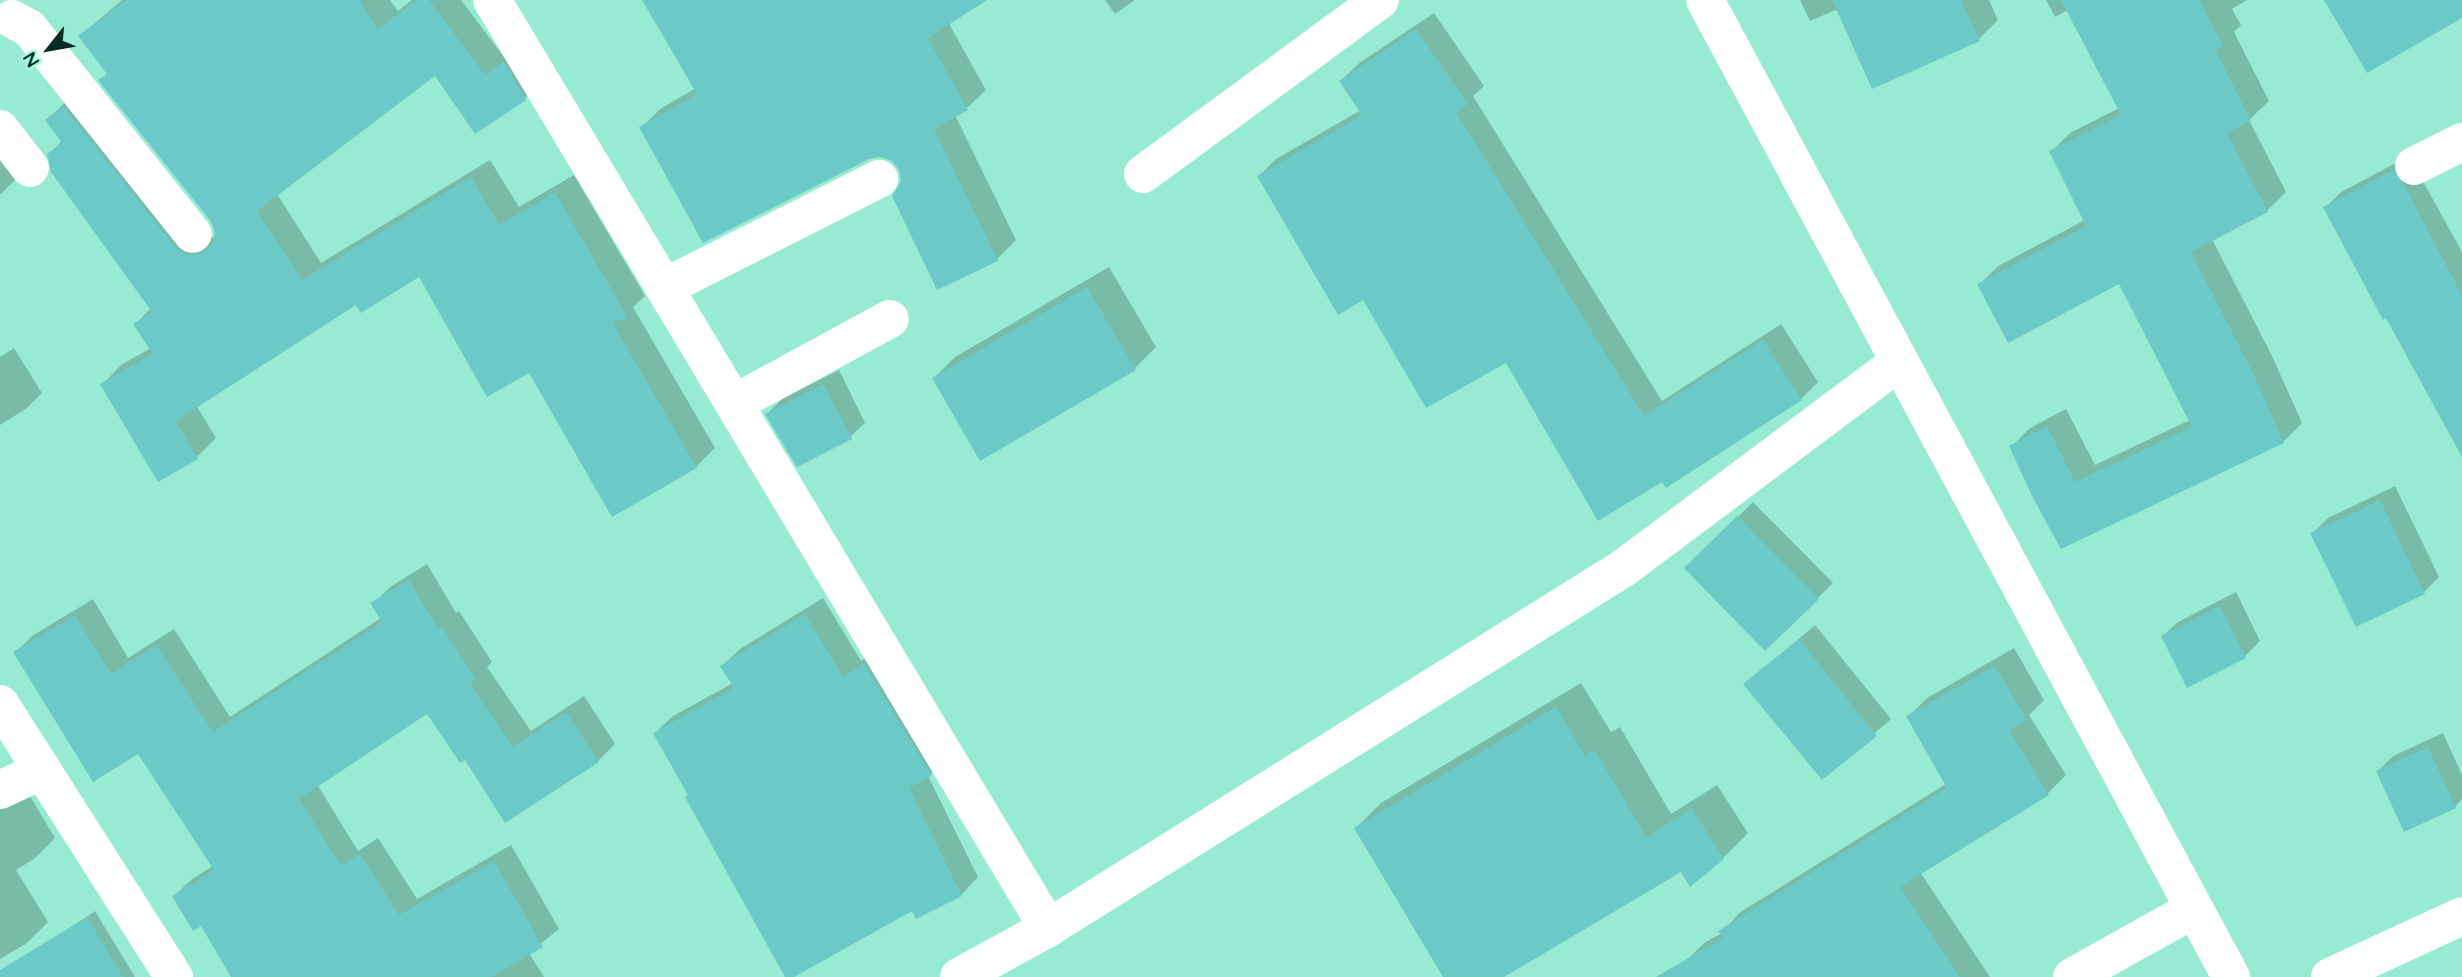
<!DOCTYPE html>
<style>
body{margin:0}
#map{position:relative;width:2462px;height:977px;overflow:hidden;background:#97ebd3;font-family:Quicksand,sans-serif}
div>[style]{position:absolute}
.shadow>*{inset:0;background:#0003}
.building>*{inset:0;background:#6bc9c7}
.minor>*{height:38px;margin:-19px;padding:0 19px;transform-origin:19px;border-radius:19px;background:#fff}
span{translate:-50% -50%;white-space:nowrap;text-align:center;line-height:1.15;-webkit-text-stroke:6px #a4f9e0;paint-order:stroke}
.north{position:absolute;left:14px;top:14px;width:70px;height:70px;-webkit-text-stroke:5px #a4f9e0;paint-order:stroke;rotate:239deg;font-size:19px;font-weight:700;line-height:28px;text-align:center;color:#062c23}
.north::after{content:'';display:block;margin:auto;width:24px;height:32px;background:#062c23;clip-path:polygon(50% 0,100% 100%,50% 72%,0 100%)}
</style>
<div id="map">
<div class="shadow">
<div style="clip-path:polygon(122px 0,390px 0,398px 11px,412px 0,461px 0,504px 57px,544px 79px,525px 98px,475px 132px,435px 73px,277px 194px,321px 263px,490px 160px,519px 207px,574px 175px,645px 296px,633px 307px,715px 448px,696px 467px,612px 514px,529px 370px,420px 275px,357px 303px,196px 405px,216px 438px,197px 457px,103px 384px,121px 365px,151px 348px,136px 324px,151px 308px,49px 154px,62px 141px,48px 120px,66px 101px,204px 236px,216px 238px,212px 220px,101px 80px,108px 73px,80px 36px)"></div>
<div style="clip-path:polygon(644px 0,982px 0,948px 22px,986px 90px,967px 108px,955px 115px,1016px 240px,997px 259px,938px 287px,900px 169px,893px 160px,880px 155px,869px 158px,641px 128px,660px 109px,696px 88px)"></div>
<div style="clip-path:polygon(1105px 0,1135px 0,1115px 14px)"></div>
<div style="clip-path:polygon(1800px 0,1989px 0,1998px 20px,1979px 39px,1873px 87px,1838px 9px,1810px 21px)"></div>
<div style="clip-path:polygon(2046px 0,2247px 0,2232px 9px,2241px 25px,2234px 32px,2269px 101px,2249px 120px,2286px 192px,2267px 211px,2212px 239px,2272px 356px,2302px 423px,2283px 442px,2062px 546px,2011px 447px,2030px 428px,2066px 409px,2095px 465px,2190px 420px,2120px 282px,1979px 285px,1998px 266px,2085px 220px,2051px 152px,2070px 133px,2119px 108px,2068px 10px,2055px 17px)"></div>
<div style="clip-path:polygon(1434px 13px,1484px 86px,1473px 96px,1662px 401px,1781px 324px,1818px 382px,1801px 399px,1663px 480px,1507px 360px,1364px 298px,1259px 176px,1276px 159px,1361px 110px,1341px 81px,1358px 64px)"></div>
<div style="clip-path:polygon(0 155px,17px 178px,0 195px)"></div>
<div style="clip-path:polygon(2409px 156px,2462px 252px,2462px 427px,2326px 207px,2341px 192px)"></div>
<div style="clip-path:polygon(1109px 267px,1156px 347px,1135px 368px,934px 378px,955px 357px)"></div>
<div style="clip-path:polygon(14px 348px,42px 393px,27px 408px,0 425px,0 357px)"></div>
<div style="clip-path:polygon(839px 370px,865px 423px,850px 437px,767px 414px,782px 399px)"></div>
<div style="clip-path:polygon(2395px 486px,2439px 577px,2424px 592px,2313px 533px,2328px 518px)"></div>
<div style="clip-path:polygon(1753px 502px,1833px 583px,1765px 649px,1687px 568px)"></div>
<div style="clip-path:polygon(427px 564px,456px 613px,459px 611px,492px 662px,487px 667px,531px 731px,584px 696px,615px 744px,598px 761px,465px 758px,428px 712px,317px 784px,358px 851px,378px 838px,417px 899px,511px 845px,559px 929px,529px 953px,544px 977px,234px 977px,202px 924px,174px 896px,192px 879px,213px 866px,138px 752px,15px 653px,32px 636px,93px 599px,128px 658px,174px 629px,230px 717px,381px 618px,373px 604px,390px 587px)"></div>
<div style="clip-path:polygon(2236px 592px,2260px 641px,2245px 656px,2188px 685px,2163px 636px,2178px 622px)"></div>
<div style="clip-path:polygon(823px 598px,861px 661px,882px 648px,948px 758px,928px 776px,978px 877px,961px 895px,913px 909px,787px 977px,655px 733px,673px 716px,733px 683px,722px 666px,740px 649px)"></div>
<div style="clip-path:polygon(1815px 625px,1891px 719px,1822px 778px,1746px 684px)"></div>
<div style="clip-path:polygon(2014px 648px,2044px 700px,2029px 715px,2066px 775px,2048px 793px,1920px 872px,1990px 977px,1694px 977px,1685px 962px,1704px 943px,1722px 933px,1739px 913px,1946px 784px,1908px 717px,1927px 698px)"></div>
<div style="clip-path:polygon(1581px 683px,1611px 732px,1620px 727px,1671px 814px,1717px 785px,1748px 833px,1723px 858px,1682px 869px,1501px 977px,1445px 977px,1356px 828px,1381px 803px)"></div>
<div style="clip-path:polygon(2443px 733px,2462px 775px,2462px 799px,2455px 807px,2378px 771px,2393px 756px)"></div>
<div style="clip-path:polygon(27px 791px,55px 838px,34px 859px,16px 870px,48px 922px,27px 943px,0 959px,0 807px)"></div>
<div style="clip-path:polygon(95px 911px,135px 977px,72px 977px,51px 941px)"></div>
</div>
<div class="building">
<div style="clip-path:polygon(126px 0,359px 0,378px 29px,416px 0,429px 0,485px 75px,504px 62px,526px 100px,475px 134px,435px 76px,257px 211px,302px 280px,471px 177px,499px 225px,555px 193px,627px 316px,613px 324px,697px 468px,612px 517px,529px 373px,487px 397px,419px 277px,361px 313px,356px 305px,176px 421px,198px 459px,158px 482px,100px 384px,153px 354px,133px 324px,152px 312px,51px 172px,47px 154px,62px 143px,45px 120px,63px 106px,176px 248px,186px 255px,197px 255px,206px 251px,213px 243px,215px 231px,210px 220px,98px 80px,107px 74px,78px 36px)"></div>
<div style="clip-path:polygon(642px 0,987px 0,928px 38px,968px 110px,934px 129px,998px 261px,937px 290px,892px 196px,901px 181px,899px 170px,892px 161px,880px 157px,869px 159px,703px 243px,639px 127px,697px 94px)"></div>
<div style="clip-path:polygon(1832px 0,1961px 0,1980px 41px,1872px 89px)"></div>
<div style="clip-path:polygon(2061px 0,2199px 0,2223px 46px,2215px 49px,2251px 121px,2227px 133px,2268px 212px,2191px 252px,2254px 375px,2284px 443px,2061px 549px,2033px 498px,2009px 446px,2047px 426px,2075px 482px,2192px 427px,2119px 284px,2008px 343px,1977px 284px,2086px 226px,2049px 151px,2121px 115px)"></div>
<div style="clip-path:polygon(2324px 0,2462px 0,2462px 18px,2367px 73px)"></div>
<div style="clip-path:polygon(1416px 29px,1468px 104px,1456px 112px,1644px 416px,1763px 340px,1802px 400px,1666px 488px,1662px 482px,1598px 521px,1506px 363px,1426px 408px,1363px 300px,1338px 315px,1257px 176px,1362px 115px,1339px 81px)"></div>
<div style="clip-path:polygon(2393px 170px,2404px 185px,2462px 295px,2462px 457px,2386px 318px,2383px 320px,2323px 207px)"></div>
<div style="clip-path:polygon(1087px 287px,1136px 370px,980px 461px,932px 378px)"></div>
<div style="clip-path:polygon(823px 384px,852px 439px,797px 467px,765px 414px)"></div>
<div style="clip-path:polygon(2380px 500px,2425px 594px,2356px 627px,2310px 533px)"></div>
<div style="clip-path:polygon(1737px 516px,1819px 599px,1765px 651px,1684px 568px)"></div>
<div style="clip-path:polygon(409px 580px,438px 629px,442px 627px,476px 680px,470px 684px,513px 747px,566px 712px,599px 762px,505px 823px,465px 760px,460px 763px,427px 714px,299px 799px,341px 866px,360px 854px,399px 915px,494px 861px,543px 947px,491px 977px,231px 977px,201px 926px,193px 931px,172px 896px,214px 870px,138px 754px,93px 782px,13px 652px,75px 615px,111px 674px,156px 645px,213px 732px,382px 622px,370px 603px)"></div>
<div style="clip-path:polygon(2220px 606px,2246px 658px,2187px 688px,2161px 636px)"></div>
<div style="clip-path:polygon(805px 614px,843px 677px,864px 664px,932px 776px,909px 788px,962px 896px,916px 919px,912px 911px,794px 977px,785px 977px,685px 797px,688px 795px,653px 733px,734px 688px,720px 666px)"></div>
<div style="clip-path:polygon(1799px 639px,1877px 736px,1822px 780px,1743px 684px)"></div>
<div style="clip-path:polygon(1995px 666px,2027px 720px,2009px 730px,2049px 795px,1900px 887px,1960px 977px,1656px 977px,1723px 938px,1718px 931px,1947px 788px,1906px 716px)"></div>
<div style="clip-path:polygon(1556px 707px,1585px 756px,1595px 750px,1646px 837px,1692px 809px,1724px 859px,1690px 887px,1681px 872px,1504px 977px,1443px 977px,1354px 828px)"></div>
<div style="clip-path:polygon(2428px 747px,2456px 808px,2404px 832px,2376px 771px)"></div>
<div style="clip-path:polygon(87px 917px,123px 977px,0 977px,0 970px)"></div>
</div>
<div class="minor">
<div style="left:492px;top:0;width:1082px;rotate:59.07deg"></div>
<div style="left:1705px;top:0;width:1110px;rotate:61.7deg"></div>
<div style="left:12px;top:19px;width:19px;rotate:28deg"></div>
<div style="left:29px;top:28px;width:263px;rotate:51.5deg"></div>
<div style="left:0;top:129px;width:49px;rotate:52.4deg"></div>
<div style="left:2414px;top:166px;width:54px;rotate:-26.6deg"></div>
<div style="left:1143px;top:174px;width:294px;rotate:-36.3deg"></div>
<div style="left:665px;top:287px;width:240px;rotate:-26.8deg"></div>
<div style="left:735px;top:403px;width:176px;rotate:-28.5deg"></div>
<div style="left:0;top:704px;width:324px;rotate:57.5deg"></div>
<div style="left:0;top:790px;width:47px;rotate:-25.5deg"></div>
<div style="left:959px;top:977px;width:102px;rotate:-28.8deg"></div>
<div style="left:1048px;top:928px;width:681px;rotate:-32.03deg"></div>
<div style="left:1625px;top:567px;width:342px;rotate:-36.8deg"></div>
<div style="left:2072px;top:977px;width:140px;rotate:-29.1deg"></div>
<div style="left:2330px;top:977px;width:145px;rotate:-24.8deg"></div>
</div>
<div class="north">N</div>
</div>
